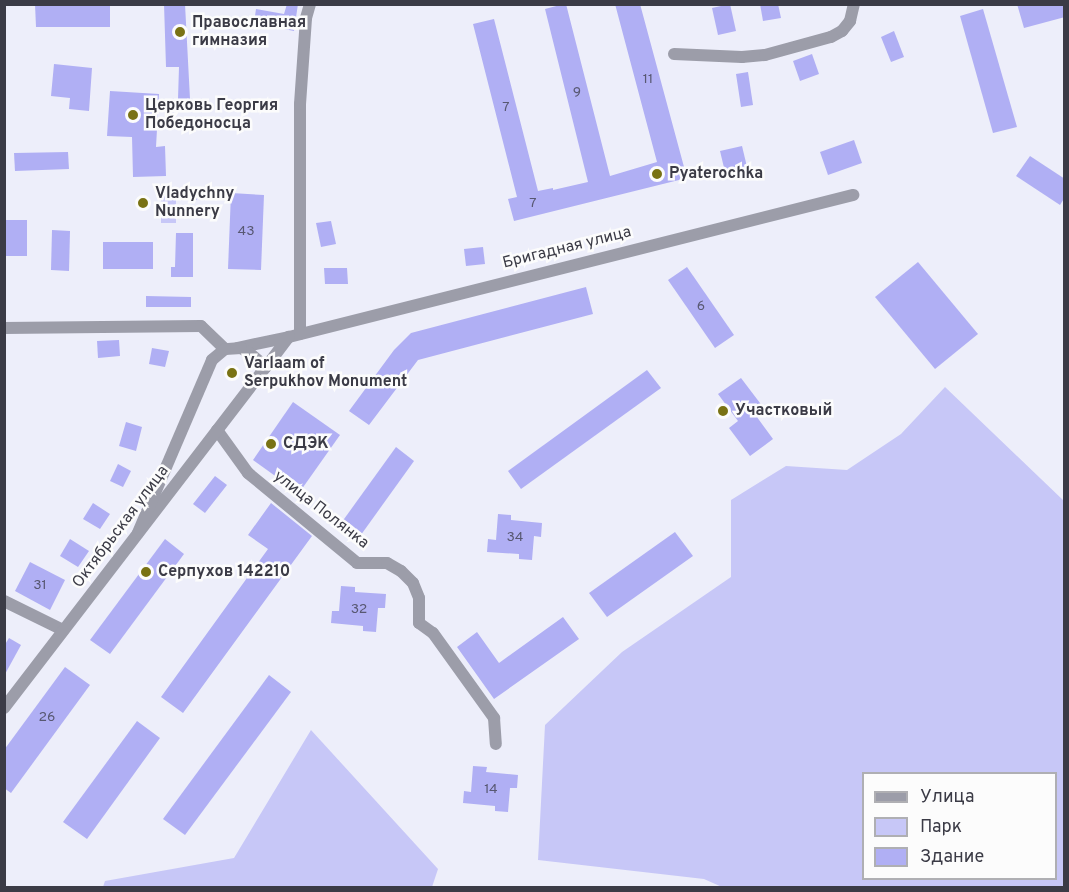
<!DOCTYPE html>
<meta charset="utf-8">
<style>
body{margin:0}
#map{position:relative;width:1069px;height:892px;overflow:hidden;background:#edeefa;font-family:Overpass,sans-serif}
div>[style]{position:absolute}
.green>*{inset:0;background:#c7c7f7}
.building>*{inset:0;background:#b0aff4}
.minor>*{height:12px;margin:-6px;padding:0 6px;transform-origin:6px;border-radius:6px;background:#9c9da9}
.tertiary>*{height:12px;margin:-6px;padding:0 6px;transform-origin:6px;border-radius:6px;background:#9c9da9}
.dots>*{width:16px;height:16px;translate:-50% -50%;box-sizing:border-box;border:3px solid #fcfcfc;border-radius:50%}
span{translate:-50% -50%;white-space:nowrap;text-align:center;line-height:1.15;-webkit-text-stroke:5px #fcfcfc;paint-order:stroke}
.number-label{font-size:14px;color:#585872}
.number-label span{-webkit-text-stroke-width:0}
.poi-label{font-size:16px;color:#3b3b46;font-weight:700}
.left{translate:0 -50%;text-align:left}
.street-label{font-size:16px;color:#3b3b46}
.frame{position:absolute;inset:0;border:6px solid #3b3b46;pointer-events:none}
.legend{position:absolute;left:862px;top:772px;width:195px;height:108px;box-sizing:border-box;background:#fcfcfc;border:2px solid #afafb3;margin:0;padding:8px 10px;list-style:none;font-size:18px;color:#3b3b46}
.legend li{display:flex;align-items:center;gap:12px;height:30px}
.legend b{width:30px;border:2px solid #afafb3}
</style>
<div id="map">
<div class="green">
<div style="clip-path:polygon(161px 196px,176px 196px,176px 223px,161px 223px)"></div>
<div style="clip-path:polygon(evenodd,945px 387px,1064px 501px,1064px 887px,722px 887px,704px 879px,538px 860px,545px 725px,622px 652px,731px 577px,731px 500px,786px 466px,847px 470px,901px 434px,945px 387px,864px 774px,1056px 774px,1056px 878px,864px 878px,864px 774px)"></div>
<div style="clip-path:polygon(311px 730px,438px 869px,432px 887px,103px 887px,105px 881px,234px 858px)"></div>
</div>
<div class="building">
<div style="clip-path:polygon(35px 4px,110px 4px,110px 27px,36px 27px)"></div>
<div style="clip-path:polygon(164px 4px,185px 4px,190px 99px,178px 99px,179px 67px,166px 67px)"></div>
<div style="clip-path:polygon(287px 4px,298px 4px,294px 31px,254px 23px,256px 9px,284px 14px)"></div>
<div style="clip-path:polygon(564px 4px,566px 4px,610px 176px,657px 162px,615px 4px,640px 4px,687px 178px,514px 221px,508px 199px,517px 197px,473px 24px,494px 19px,538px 191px,553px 188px,553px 190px,588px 182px,545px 9px)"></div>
<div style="clip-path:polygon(730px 4px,736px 31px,718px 35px,712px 8px)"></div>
<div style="clip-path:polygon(760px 4px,778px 4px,781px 18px,763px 21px)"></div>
<div style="clip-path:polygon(1017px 4px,1065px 4px,1065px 17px,1024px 28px)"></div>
<div style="clip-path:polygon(983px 9px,1017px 127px,993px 133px,960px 16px)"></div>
<div style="clip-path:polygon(894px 31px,904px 57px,891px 62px,881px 37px)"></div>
<div style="clip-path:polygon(812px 54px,819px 74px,800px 81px,793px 61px)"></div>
<div style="clip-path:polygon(54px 64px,92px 68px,89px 111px,69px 109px,70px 98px,51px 96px)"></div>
<div style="clip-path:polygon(748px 72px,753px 105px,741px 107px,736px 74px)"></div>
<div style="clip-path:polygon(110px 91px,159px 94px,156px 147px,165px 146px,166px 176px,133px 177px,132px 137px,107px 136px)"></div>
<div style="clip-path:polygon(854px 140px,862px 163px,828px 175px,820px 152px)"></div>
<div style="clip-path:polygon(742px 146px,748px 171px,726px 176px,720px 151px)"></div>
<div style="clip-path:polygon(68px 152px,69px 169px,15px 171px,14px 153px)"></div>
<div style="clip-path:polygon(1030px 156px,1065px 179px,1065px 197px,1060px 205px,1016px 176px)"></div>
<div style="clip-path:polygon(182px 187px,198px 188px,197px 200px,181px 199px)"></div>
<div style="clip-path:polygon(231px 193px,264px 195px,261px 270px,228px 269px)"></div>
<div style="clip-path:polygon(4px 220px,27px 220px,27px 256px,4px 256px)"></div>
<div style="clip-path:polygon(331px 221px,336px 244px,321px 247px,316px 223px)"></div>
<div style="clip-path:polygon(52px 230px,70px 231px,69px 271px,51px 270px)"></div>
<div style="clip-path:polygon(176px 233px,193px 233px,193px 277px,171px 277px,171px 267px,175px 267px)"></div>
<div style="clip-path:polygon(103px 242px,153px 242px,153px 269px,103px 269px)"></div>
<div style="clip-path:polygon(483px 247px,485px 264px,466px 266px,464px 249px)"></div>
<div style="clip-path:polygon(918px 262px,978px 334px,935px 369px,875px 297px)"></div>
<div style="clip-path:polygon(687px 267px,734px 335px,715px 348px,668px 280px)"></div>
<div style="clip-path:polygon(324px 268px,347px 268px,348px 284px,325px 284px)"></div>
<div style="clip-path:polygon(586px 287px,593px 314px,418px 360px,369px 425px,349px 411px,394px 350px,411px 333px)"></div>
<div style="clip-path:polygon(146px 296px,191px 297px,191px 307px,146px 307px)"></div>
<div style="clip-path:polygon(119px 340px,120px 356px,98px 358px,97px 341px)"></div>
<div style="clip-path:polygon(152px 348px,169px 351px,165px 367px,149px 364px)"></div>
<div style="clip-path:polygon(647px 370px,661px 388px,521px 489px,508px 471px)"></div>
<div style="clip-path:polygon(741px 378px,763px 407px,754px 413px,773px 439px,750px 456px,729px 428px,738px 421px,718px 394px)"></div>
<div style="clip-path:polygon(293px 402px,340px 435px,299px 493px,253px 460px)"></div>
<div style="clip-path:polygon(126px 422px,142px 427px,136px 451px,119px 446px)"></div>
<div style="clip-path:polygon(396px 447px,414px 461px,358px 539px,339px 526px)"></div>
<div style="clip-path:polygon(118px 464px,131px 471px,123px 487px,110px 481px)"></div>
<div style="clip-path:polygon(215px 476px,227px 485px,205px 513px,193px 504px)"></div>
<div style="clip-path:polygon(93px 503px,110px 514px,100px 529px,83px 519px)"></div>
<div style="clip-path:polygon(271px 503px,312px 536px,183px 713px,161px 697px,268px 549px,248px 535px)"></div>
<div style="clip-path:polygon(498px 514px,511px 515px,511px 520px,542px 523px,541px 537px,534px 536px,532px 560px,519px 559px,519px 554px,487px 552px,488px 539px,496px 540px)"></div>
<div style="clip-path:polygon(675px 532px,693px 556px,607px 617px,589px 593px)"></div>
<div style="clip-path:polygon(70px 539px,89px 551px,78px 567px,60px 556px)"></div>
<div style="clip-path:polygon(165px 539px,184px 554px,110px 654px,90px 640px)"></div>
<div style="clip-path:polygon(30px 562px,65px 580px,50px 610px,15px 591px)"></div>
<div style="clip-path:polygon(341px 586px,355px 587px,355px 592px,386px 594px,385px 608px,378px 608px,376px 632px,363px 631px,363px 626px,331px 623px,332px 611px,339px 611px)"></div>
<div style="clip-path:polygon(563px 617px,579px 639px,494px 699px,457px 647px,477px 632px,499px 663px)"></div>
<div style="clip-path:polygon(9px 638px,21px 645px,4px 676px,4px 646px)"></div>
<div style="clip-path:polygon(65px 667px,90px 685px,11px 793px,4px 788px,4px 750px)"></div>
<div style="clip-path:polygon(269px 675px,291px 692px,185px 835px,163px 819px)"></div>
<div style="clip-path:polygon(137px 721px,160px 738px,87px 839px,63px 822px)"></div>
<div style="clip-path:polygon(473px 766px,487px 767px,486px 772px,518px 775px,517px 788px,510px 788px,508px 812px,495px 811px,495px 806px,463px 803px,464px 791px,471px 792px)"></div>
</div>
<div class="minor">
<div style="left:674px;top:54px;width:68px;rotate:2.5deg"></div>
<div style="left:742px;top:57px;width:23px;rotate:-5deg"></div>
<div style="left:765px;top:55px;width:68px;rotate:-15.3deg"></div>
<div style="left:831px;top:37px;width:13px;rotate:-29deg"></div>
<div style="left:842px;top:31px;width:13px;rotate:-51deg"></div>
<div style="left:850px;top:21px;width:17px;rotate:-77deg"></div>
<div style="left:4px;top:328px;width:197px;rotate:-0.6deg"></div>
<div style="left:201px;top:326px;width:33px;rotate:44deg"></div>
<div style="left:300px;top:334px;width:230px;rotate:-90deg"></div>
<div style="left:300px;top:104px;width:86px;rotate:-86deg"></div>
<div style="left:306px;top:18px;width:15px;rotate:-74deg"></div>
<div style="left:237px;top:348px;width:53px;rotate:-11.9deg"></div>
<div style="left:289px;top:337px;width:582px;rotate:-14.13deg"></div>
<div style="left:266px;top:367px;width:38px;rotate:-53deg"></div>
<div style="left:217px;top:430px;width:53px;rotate:54.2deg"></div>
<div style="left:248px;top:473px;width:141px;rotate:39.5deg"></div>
<div style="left:357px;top:563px;width:30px"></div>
<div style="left:387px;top:563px;width:16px;rotate:30deg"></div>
<div style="left:401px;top:571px;width:17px;rotate:45deg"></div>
<div style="left:413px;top:583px;width:16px;rotate:68deg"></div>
<div style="left:419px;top:598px;width:25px;rotate:90deg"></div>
<div style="left:419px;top:623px;width:17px;rotate:36deg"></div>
<div style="left:433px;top:633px;width:105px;rotate:54.3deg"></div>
<div style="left:494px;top:718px;width:26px;rotate:86deg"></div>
<div style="left:4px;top:601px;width:66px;rotate:26.2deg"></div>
</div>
<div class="tertiary">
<div style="left:4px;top:708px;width:430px;rotate:-52.5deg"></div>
<div style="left:266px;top:367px;width:23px;rotate:-140deg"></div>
<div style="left:248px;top:352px;width:8px;rotate:-150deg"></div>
<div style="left:241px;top:348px;width:16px;rotate:176deg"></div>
<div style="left:225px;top:349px;width:17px;rotate:140deg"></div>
<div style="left:212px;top:360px;width:188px;rotate:113.2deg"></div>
</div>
<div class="dots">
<div style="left:180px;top:32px;background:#797214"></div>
<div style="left:133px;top:115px;background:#797214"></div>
<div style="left:657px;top:174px;background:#797214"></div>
<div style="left:143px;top:203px;background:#797214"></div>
<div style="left:232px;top:373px;background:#797214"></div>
<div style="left:723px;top:411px;background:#797214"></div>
<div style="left:271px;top:444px;background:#797214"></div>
<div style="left:146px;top:572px;background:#797214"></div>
</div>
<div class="number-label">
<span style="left:648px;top:80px">11</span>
<span style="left:577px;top:93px">9</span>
<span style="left:506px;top:108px">7</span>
<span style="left:533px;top:204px">7</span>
<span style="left:246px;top:232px">43</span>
<span style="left:701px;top:307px">6</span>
<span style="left:515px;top:538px">34</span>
<span style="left:40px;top:586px">31</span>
<span style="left:359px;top:610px">32</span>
<span style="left:47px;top:718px">26</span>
<span style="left:491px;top:790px">14</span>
</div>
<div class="poi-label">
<span class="left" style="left:192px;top:32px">Православная<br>гимназия</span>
<span class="left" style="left:145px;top:115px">Церковь Георгия<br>Победоносца</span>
<span class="left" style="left:669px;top:174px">Pyaterochka</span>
<span class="left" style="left:155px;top:203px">Vladychny<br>Nunnery</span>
<span class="left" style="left:244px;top:373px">Varlaam of<br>Serpukhov Monument</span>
<span class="left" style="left:735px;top:411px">Участковый</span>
<span class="left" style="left:283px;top:444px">СДЭК</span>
<span class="left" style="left:158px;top:572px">Серпухов 142210</span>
</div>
<div class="street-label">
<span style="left:567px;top:248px;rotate:-14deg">Бригадная улица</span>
<span style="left:321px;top:510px;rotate:38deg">улица Полянка</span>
<span style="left:121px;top:527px;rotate:-53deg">Октябрьская улица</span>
</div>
<div class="frame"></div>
<ul class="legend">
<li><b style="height:8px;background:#9c9da9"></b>Улица</li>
<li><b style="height:16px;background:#c7c7f7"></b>Парк</li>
<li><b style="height:16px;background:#b0aff4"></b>Здание</li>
</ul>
</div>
